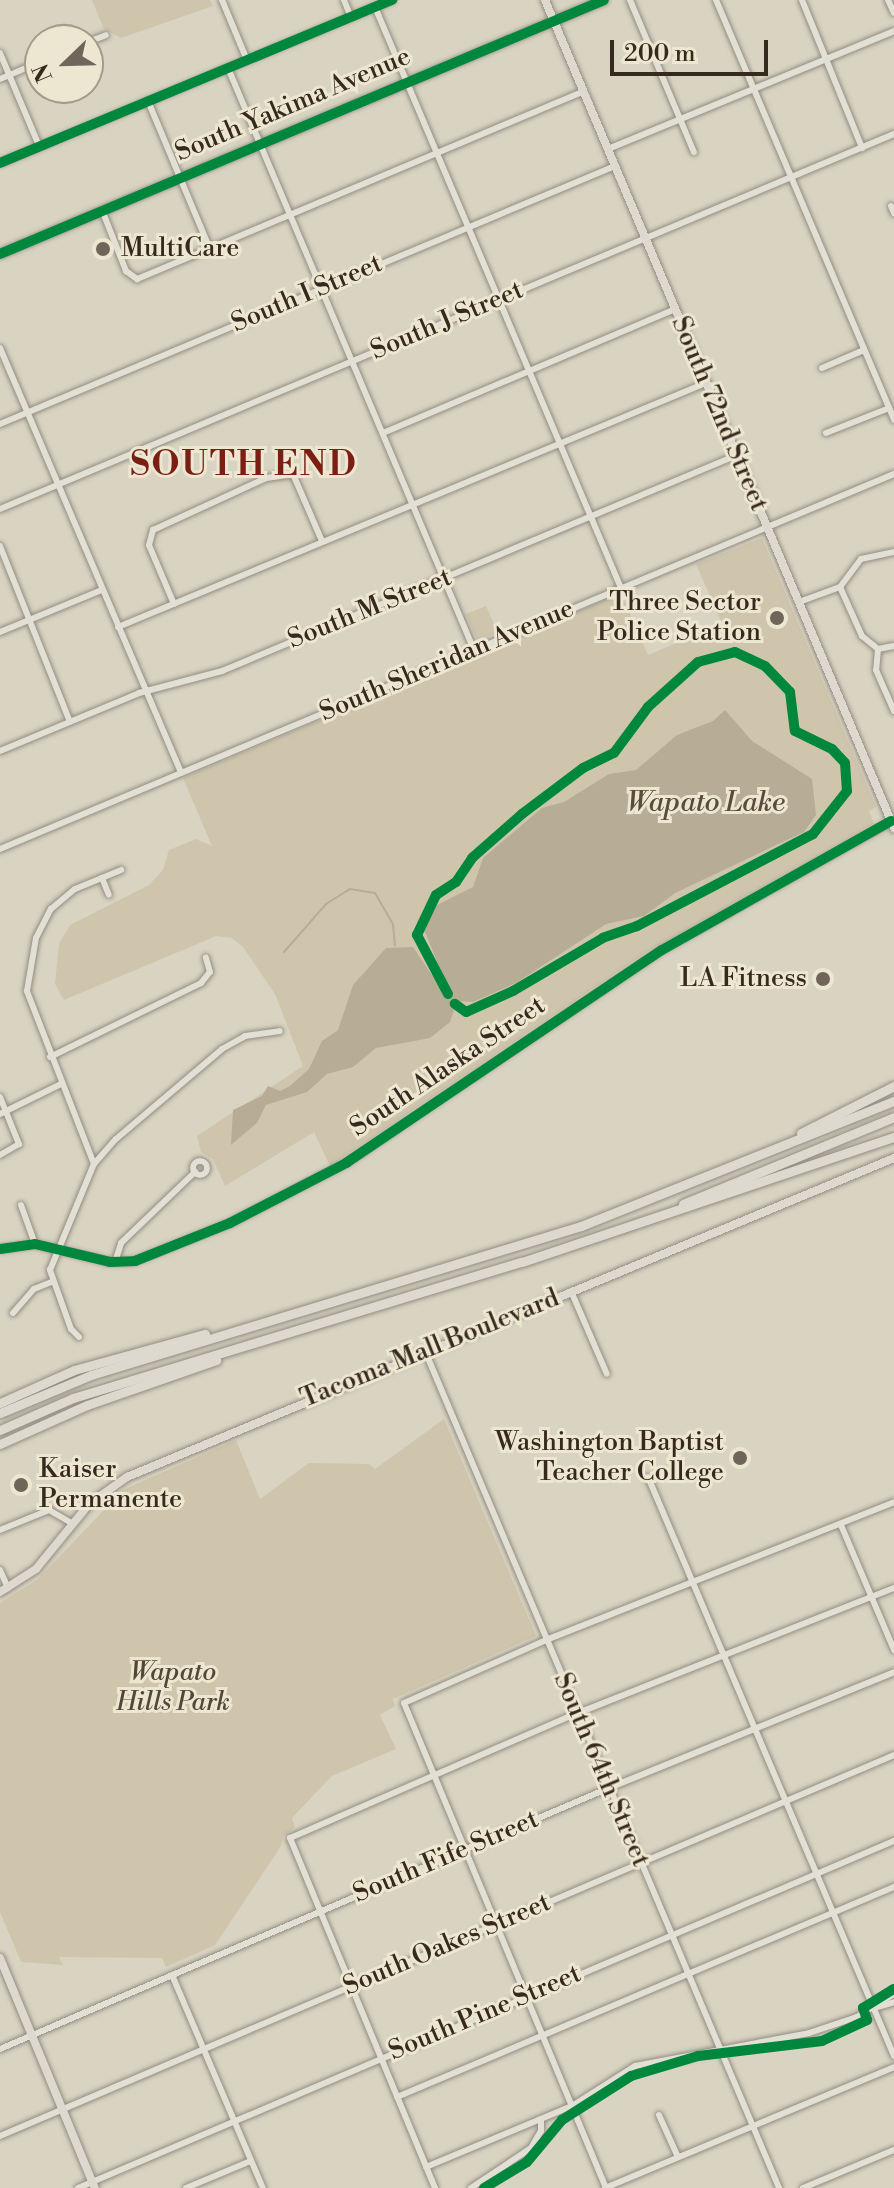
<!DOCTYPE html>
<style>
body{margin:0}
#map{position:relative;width:894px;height:2188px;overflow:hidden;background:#d9d3c1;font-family:"Libre Bodoni",serif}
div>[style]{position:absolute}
.green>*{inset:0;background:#cfc5ad}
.water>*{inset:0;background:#b7ad96}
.stream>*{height:2px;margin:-1px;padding:0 1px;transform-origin:1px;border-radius:1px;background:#b7ad96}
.roads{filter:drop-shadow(0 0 2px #928d82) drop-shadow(0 0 2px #928d82)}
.minor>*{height:6px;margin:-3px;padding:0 3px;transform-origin:3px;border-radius:3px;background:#e2dfd5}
.minor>.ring{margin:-3px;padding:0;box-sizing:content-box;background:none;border:6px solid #e2dfd5;border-radius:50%}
.major>*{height:8px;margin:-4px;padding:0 4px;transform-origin:4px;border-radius:4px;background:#ddd9cf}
.highway>*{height:9px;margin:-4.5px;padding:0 4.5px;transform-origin:4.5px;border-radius:4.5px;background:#ddd9cf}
.cycleway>*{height:10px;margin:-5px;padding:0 5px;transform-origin:5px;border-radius:5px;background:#00873e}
.dots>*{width:22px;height:22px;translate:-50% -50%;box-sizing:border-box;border:4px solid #ede6d0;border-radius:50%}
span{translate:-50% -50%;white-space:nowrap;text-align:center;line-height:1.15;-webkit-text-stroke:6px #ede6d0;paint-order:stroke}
.street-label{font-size:26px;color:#362a1f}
.poi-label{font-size:26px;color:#362a1f}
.left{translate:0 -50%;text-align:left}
.right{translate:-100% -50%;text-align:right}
.park-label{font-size:26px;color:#534738;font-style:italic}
.water-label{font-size:28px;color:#584c3d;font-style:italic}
.district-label{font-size:34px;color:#7a1f14;font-weight:700;letter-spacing:2px}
.north{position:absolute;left:24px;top:24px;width:80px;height:80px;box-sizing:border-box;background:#ede6d0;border:2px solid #a49b89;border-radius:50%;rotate:247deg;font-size:22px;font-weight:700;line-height:32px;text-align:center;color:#362a1f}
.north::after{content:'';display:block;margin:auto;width:28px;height:36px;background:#6f6558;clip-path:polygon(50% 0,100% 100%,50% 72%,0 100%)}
.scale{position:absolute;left:610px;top:40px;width:158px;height:36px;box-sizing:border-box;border:4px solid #362a1f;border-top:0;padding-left:10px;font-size:24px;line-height:28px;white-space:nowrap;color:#362a1f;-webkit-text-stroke:6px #ede6d0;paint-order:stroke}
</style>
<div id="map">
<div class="green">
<div style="clip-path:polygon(92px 0,210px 0,213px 6px,121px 38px,104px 29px)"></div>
<div style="clip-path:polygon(762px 538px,876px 807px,869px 811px,874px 824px,650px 950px,330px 1166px,314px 1132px,225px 1186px,213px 1159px,201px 1152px,197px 1136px,303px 1066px,275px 994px,243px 947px,232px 938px,216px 936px,64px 1000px,55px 984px,59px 944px,70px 925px,149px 885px,163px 870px,169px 850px,196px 839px,212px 846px,183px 778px,621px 593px,648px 655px,722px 624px,696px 564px)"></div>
<div style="clip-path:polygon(486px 606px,498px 633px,477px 640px,466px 614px)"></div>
<div style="clip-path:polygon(444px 1419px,536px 1636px,393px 1699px,395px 1706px,380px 1715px,396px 1749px,332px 1776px,292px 1818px,295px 1827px,283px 1836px,281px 1846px,215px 1945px,166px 1967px,162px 1958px,59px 1957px,63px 1965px,21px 1962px,0 1912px,0 1603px,38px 1579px,123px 1490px,236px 1440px,260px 1499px,309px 1463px,369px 1464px,375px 1469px)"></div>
</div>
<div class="water">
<div style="clip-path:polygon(725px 710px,752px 741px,812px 779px,816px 815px,804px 832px,675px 893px,644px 916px,606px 924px,516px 983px,473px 1002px,457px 1001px,450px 1022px,430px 1038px,376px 1048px,353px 1067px,327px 1074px,307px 1092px,266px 1105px,257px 1123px,231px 1145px,233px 1110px,262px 1096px,268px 1086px,280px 1091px,290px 1086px,309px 1069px,322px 1041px,338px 1030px,353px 985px,386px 948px,413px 947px,446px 996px,451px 996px,423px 927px,437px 905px,473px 887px,483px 858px,542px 808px,564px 802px,609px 774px,636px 770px,677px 735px,713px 721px)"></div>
</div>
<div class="stream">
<div style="left:284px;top:952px;width:64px;rotate:-48.8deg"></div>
<div style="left:326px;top:904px;width:28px;rotate:-32deg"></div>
<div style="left:350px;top:889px;width:25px;rotate:9deg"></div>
<div style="left:375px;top:893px;width:36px;rotate:60deg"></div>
<div style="left:393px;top:924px;width:21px;rotate:85deg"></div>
</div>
<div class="roads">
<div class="minor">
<div style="left:222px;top:0;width:65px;rotate:67.4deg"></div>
<div style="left:344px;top:0;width:18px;rotate:68deg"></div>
<div style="left:630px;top:0;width:165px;rotate:67.2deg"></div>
<div style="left:716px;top:0;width:456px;rotate:67deg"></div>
<div style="left:802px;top:0;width:160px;rotate:67.9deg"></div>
<div style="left:888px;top:0;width:14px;rotate:65deg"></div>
<div style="left:375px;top:7px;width:631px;rotate:67.05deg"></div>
<div style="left:88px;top:42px;width:19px;rotate:-21deg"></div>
<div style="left:0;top:53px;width:101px;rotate:67.2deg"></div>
<div style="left:228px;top:68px;width:632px;rotate:67.09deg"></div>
<div style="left:0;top:79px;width:43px;rotate:-23deg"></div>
<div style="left:148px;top:101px;width:160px;rotate:67.3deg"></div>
<div style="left:608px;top:149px;width:309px;rotate:-22.4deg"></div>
<div style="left:0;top:163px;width:425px;rotate:-22.6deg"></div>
<div style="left:891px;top:206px;width:8px;rotate:67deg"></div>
<div style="left:102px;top:210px;width:66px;rotate:68.5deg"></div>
<div style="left:126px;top:271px;width:14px;rotate:36deg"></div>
<div style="left:137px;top:279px;width:485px;rotate:-22.8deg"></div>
<div style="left:0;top:348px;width:462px;rotate:66.9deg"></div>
<div style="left:822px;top:368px;width:46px;rotate:-23.2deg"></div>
<div style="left:0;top:424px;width:667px;rotate:-22.76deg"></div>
<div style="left:383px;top:433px;width:317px;rotate:-23deg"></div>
<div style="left:826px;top:433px;width:68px;rotate:-21.6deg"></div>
<div style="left:0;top:509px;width:969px;rotate:-22.76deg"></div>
<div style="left:0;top:546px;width:189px;rotate:68.3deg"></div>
<div style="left:840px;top:587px;width:54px;rotate:65.8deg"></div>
<div style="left:862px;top:636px;width:21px;rotate:39deg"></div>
<div style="left:799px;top:602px;width:44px;rotate:-20.1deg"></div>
<div style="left:840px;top:587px;width:35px;rotate:-53deg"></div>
<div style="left:861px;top:559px;width:34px;rotate:-12deg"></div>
<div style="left:174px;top:604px;width:64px;rotate:-113deg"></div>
<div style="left:149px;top:545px;width:16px;rotate:-75deg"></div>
<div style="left:153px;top:530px;width:124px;rotate:-24.7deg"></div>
<div style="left:266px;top:478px;width:27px;rotate:-8deg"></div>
<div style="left:293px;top:474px;width:73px;rotate:66.6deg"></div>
<div style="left:118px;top:627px;width:637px;rotate:-22.54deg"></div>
<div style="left:0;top:632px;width:110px;rotate:-22.4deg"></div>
<div style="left:878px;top:649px;width:21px;rotate:95deg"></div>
<div style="left:876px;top:670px;width:45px;rotate:66.3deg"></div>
<div style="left:878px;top:649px;width:16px;rotate:-11deg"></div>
<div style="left:0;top:751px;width:151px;rotate:-22.6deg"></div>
<div style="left:139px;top:693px;width:86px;rotate:-14.8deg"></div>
<div style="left:222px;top:671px;width:558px;rotate:-22.75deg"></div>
<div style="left:0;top:849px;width:969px;rotate:-22.76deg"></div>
<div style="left:102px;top:878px;width:18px;rotate:68deg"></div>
<div style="left:50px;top:1057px;width:168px;rotate:-26.1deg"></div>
<div style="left:201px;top:983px;width:14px;rotate:-51deg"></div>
<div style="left:210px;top:972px;width:15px;rotate:-106deg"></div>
<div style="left:0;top:1097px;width:51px;rotate:68deg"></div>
<div style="left:19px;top:1144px;width:22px;rotate:150deg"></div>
<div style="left:0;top:1114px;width:68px;rotate:-26.2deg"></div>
<div class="ring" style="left:193px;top:1161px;width:8px;height:8px"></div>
<div style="left:94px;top:1164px;width:186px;rotate:-111.2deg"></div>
<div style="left:27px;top:991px;width:54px;rotate:-80.4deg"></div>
<div style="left:36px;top:938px;width:33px;rotate:-63deg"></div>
<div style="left:51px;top:909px;width:31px;rotate:-40deg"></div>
<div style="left:75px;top:889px;width:50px;rotate:-22.4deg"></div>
<div style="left:21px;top:1205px;width:41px;rotate:70.3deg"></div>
<div style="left:0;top:1249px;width:35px;rotate:-8deg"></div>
<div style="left:35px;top:1244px;width:77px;rotate:13.5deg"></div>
<div style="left:110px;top:1262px;width:25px;rotate:-2deg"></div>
<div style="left:135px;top:1261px;width:102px;rotate:-21.8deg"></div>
<div style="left:230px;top:1223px;width:131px;rotate:-27.3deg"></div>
<div style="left:346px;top:1163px;width:381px;rotate:-34deg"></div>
<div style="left:662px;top:950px;width:264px;rotate:-29.3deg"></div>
<div style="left:115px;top:1262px;width:20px;rotate:-72deg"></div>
<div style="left:121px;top:1243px;width:103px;rotate:-43.8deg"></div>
<div style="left:571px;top:1291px;width:90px;rotate:66.6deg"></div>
<div style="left:13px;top:1313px;width:32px;rotate:-49deg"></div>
<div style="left:34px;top:1289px;width:18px;rotate:-22deg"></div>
<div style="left:79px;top:1337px;width:11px;rotate:-135deg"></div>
<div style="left:71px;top:1329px;width:63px;rotate:-109.6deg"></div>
<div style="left:50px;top:1270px;width:115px;rotate:-67.5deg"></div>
<div style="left:94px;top:1164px;width:33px;rotate:-49deg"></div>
<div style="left:116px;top:1139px;width:139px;rotate:-40.3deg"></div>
<div style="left:222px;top:1049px;width:26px;rotate:-29deg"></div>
<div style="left:245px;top:1036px;width:35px;rotate:-8deg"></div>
<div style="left:425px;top:1351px;width:909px;rotate:67.07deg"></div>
<div style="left:648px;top:1477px;width:629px;rotate:66.98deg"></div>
<div style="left:841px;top:1525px;width:136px;rotate:67deg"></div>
<div style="left:0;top:1530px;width:53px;rotate:-22.2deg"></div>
<div style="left:49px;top:1510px;width:28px;rotate:30deg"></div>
<div style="left:0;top:1570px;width:20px;rotate:66deg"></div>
<div style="left:172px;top:1975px;width:232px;rotate:66.9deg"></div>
<div style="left:878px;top:2007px;width:17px;rotate:-17deg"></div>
<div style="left:0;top:2049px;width:657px;rotate:-23.21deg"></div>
<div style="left:604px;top:1790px;width:313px;rotate:-22.1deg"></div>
<div style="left:397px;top:2097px;width:540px;rotate:-22.91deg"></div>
<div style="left:659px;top:2115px;width:46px;rotate:65.7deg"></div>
<div style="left:0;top:2136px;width:972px;rotate:-23.08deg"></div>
<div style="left:426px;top:2167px;width:158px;rotate:-22.7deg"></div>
<div style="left:572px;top:2106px;width:75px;rotate:-32.4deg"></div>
<div style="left:635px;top:2066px;width:177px;rotate:-10.7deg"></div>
<div style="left:809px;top:2033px;width:51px;rotate:-18.4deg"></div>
<div style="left:857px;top:2017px;width:44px;rotate:-31.9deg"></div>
<div style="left:78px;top:2188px;width:887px;rotate:-23.04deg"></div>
<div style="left:186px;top:2188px;width:70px;rotate:-22.6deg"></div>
<div style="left:435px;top:2188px;width:379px;rotate:-112.5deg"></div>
<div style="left:290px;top:1838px;width:314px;rotate:-23.5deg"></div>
<div style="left:578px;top:1713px;width:340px;rotate:-21.6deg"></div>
<div style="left:471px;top:2188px;width:72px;rotate:-33.7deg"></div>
<div style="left:531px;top:2148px;width:20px;rotate:-60deg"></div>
<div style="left:541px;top:2131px;width:12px;rotate:-90deg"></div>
<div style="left:605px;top:2188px;width:313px;rotate:-22.7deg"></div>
<div style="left:606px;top:2188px;width:525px;rotate:-112.61deg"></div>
<div style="left:404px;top:1703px;width:155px;rotate:-23.9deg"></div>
<div style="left:546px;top:1640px;width:374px;rotate:-21.6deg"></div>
<div style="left:803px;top:2188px;width:99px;rotate:-22.7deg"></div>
</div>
<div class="major">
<div style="left:545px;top:0;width:899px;rotate:67.14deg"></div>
<div style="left:0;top:254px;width:655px;rotate:-22.81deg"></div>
<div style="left:0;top:1592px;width:43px;rotate:-32.6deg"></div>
<div style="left:36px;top:1569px;width:84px;rotate:-50.8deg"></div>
<div style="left:89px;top:1504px;width:47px;rotate:-35.4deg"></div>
<div style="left:127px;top:1477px;width:831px;rotate:-22.58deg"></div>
<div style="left:0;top:1958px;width:249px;rotate:67.6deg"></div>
</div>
<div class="highway">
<div style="left:801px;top:1133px;width:104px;rotate:-26.8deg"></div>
<div style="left:683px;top:1204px;width:228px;rotate:-22.4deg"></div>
<div style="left:0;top:1403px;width:81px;rotate:-24deg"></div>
<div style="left:74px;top:1370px;width:136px;rotate:-15.4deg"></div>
<div style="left:0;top:1413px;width:99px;rotate:-22.7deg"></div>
<div style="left:91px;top:1375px;width:512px;rotate:-16.91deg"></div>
<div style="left:581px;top:1226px;width:337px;rotate:-21.8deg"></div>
<div style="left:0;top:1430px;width:80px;rotate:-23.7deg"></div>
<div style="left:73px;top:1398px;width:469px;rotate:-16.9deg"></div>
<div style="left:522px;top:1262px;width:392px;rotate:-18.6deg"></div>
<div style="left:0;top:1444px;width:95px;rotate:-24.1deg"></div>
<div style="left:87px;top:1405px;width:137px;rotate:-19.2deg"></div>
</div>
</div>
<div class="cycleway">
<div style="left:0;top:163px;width:425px;rotate:-22.6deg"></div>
<div style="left:0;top:254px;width:655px;rotate:-22.81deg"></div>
<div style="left:448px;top:994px;width:67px;rotate:-117.7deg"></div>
<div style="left:417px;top:935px;width:44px;rotate:-64.6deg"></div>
<div style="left:436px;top:895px;width:24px;rotate:-33deg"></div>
<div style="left:456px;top:882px;width:29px;rotate:-56deg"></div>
<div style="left:472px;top:858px;width:67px;rotate:-41.3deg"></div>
<div style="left:522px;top:814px;width:76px;rotate:-37deg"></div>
<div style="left:583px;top:768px;width:34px;rotate:-26deg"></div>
<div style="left:614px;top:753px;width:57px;rotate:-53.5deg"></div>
<div style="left:648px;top:707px;width:67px;rotate:-42deg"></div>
<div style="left:698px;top:662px;width:38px;rotate:-15deg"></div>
<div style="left:735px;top:652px;width:33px;rotate:25deg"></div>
<div style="left:765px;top:666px;width:36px;rotate:46deg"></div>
<div style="left:790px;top:692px;width:39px;rotate:83deg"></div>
<div style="left:795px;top:731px;width:41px;rotate:25.9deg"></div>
<div style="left:832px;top:749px;width:19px;rotate:47deg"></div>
<div style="left:845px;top:763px;width:28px;rotate:86deg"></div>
<div style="left:847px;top:791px;width:55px;rotate:128.3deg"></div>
<div style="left:813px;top:834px;width:199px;rotate:152.4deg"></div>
<div style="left:637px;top:926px;width:36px;rotate:161deg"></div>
<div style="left:603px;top:938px;width:104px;rotate:149.5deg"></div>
<div style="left:513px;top:991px;width:51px;rotate:155.9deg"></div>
<div style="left:466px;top:1012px;width:14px;rotate:-144deg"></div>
<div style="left:0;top:1249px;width:35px;rotate:-8deg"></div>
<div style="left:35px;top:1244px;width:77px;rotate:13.5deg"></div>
<div style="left:110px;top:1262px;width:25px;rotate:-2deg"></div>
<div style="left:135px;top:1261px;width:102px;rotate:-21.8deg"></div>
<div style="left:230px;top:1223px;width:131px;rotate:-27.3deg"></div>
<div style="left:346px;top:1163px;width:381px;rotate:-34deg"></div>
<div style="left:662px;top:950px;width:263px;rotate:-29.4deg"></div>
<div style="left:484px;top:2188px;width:50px;rotate:-31.2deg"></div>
<div style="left:527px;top:2162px;width:55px;rotate:-50.2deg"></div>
<div style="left:562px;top:2120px;width:82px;rotate:-32.5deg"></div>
<div style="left:631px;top:2076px;width:70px;rotate:-16.6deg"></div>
<div style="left:698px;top:2056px;width:125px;rotate:-6.9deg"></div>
<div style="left:822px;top:2041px;width:50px;rotate:-25deg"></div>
<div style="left:867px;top:2020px;width:13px;rotate:-108deg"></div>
<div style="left:863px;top:2008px;width:36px;rotate:-32deg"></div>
</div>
<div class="dots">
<div style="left:103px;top:249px;background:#6f6558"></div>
<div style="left:777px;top:618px;background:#6f6558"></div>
<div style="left:823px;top:979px;background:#6f6558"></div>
<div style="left:740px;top:1458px;background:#6f6558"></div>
<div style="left:21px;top:1485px;background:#6f6558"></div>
</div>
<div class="street-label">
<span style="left:293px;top:105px;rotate:-23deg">South Yakima Avenue</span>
<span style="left:307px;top:294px;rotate:-23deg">South I Street</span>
<span style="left:447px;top:321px;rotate:-23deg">South J Street</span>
<span style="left:719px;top:414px;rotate:67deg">South 72nd Street</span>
<span style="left:370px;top:609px;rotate:-22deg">South M Street</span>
<span style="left:447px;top:661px;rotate:-23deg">South Sheridan Avenue</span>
<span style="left:448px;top:1067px;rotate:-34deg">South Alaska Street</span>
<span style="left:430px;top:1349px;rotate:-22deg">Tacoma Mall Boulevard</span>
<span style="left:601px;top:1770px;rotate:67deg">South 64th Street</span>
<span style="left:446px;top:1857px;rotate:-23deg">South Fife Street</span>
<span style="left:447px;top:1945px;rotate:-23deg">South Oakes Street</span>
<span style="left:485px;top:2013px;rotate:-23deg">South Pine Street</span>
</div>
<div class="poi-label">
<span class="left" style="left:121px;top:249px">MultiCare</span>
<span class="right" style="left:761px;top:618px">Three Sector<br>Police Station</span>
<span class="right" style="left:807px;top:979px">LA Fitness</span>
<span class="right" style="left:724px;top:1458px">Washington Baptist<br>Teacher College</span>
<span class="left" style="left:39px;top:1485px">Kaiser<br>Permanente</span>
</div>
<div class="park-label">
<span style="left:173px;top:1688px">Wapato<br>Hills Park</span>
</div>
<div class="water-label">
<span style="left:706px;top:803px">Wapato Lake</span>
</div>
<div class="district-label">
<span style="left:244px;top:466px">SOUTH END</span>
</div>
<div class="north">N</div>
<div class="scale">200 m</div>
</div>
